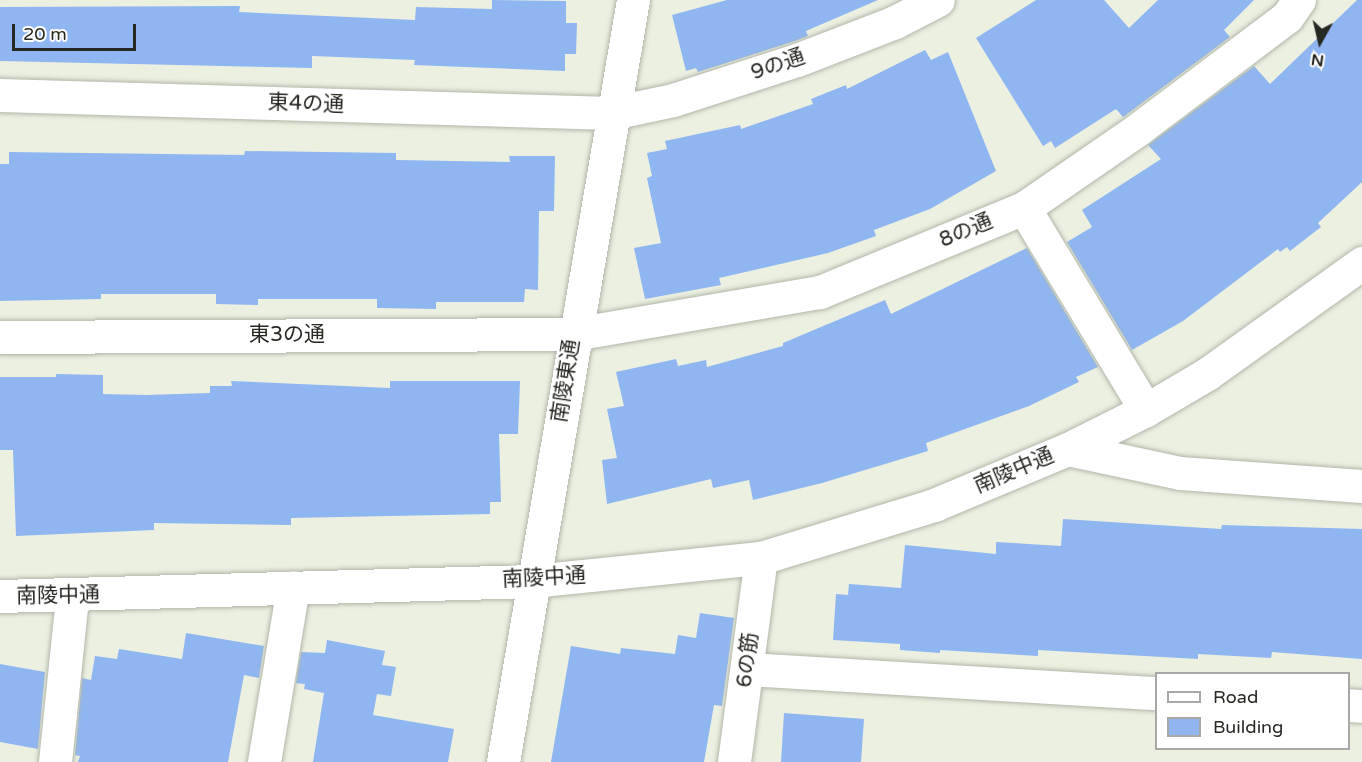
<!DOCTYPE html>
<meta charset="utf-8">
<style>
body{margin:0}
#map{position:relative;width:1362px;height:762px;overflow:hidden;background:#ebf0e1;font-family:"Varela Round","Noto Sans JP",sans-serif}
div>[style]{position:absolute}
.building>*{inset:0;background:#90b6f1}
.roads{filter:drop-shadow(0 0 2px #b1b6a8) drop-shadow(0 0 2px #b1b6a8)}
.minor>*{height:33px;margin:-16.5px;padding:0 16.5px;transform-origin:16.5px;border-radius:16.5px;background:#fff}
span{translate:-50% -50%;white-space:nowrap;text-align:center;line-height:1.15;-webkit-text-stroke:4.5px #fff;paint-order:stroke}
.street-label{font-size:21px;color:#262822}
.legend{position:absolute;left:1155px;top:672px;width:195px;height:78px;box-sizing:border-box;background:#fff;border:2px solid #a8a9a7;margin:0;padding:8px 10px;list-style:none;font-size:18px;color:#262822}
.legend li{display:flex;align-items:center;gap:12px;height:30px}
.legend b{width:30px;border:2px solid #a8a9a7}
.north{position:absolute;left:1290px;top:12px;width:60px;height:60px;-webkit-text-stroke:4px #fff;paint-order:stroke;rotate:188deg;font-size:16px;font-weight:700;line-height:24px;text-align:center;color:#262822}
.north::after{content:'';display:block;margin:auto;width:21px;height:27px;background:#262822;clip-path:polygon(50% 0,100% 100%,50% 72%,0 100%)}
.scale{position:absolute;left:12px;top:24px;width:124px;height:27px;box-sizing:border-box;border:3px solid #262822;border-top:0;padding-left:8px;font-size:18px;line-height:21px;white-space:nowrap;color:#262822;-webkit-text-stroke:4px #fff;paint-order:stroke}
</style>
<div id="map">
<div class="building">
<div style="clip-path:polygon(492px 0,566px 1px,566px 23px,577px 23px,576px 54px,565px 54px,565px 71px,414px 65px,415px 60px,312px 56px,312px 68px,0 61px,0 7px,240px 6px,239px 12px,415px 20px,416px 7px,492px 9px)"></div>
<div style="clip-path:polygon(727px 0,878px 0,806px 31px,808px 36px,795px 41px,698px 72px,696px 68px,686px 71px,672px 15px)"></div>
<div style="clip-path:polygon(1036px 0,1104px 0,1129px 28px,1158px 0,1254px 0,1224px 30px,1230px 37px,1126px 115px,1123px 117px,1116px 109px,1055px 148px,1051px 141px,1043px 146px,976px 38px)"></div>
<div style="clip-path:polygon(1357px 0,1362px 0,1362px 182px,1318px 223px,1321px 227px,1290px 251px,1287px 247px,1280px 252px,1278px 249px,1183px 321px,1132px 350px,1067px 242px,1092px 227px,1082px 210px,1161px 159px,1148px 145px,1254px 66px,1270px 84px)"></div>
<div style="clip-path:polygon(925px 50px,931px 60px,948px 52px,996px 171px,930px 209px,874px 230px,876px 236px,828px 253px,719px 278px,721px 285px,645px 299px,634px 248px,661px 243px,647px 178px,652px 176px,647px 153px,667px 149px,665px 141px,740px 125px,741px 129px,813px 104px,811px 99px,846px 85px,847px 89px)"></div>
<div style="clip-path:polygon(245px 151px,396px 153px,396px 160px,510px 162px,509px 156px,555px 156px,554px 211px,539px 211px,538px 290px,525px 289px,524px 302px,436px 302px,436px 309px,377px 308px,377px 299px,258px 299px,258px 305px,216px 304px,216px 294px,101px 294px,101px 299px,0 301px,0 164px,9px 164px,9px 152px,244px 155px)"></div>
<div style="clip-path:polygon(1027px 248px,1098px 367px,1076px 377px,1079px 382px,1029px 406px,926px 443px,928px 451px,822px 483px,753px 500px,749px 480px,713px 488px,711px 479px,607px 504px,602px 460px,617px 458px,607px 409px,624px 406px,616px 372px,676px 359px,678px 366px,706px 360px,707px 367px,783px 346px,783px 343px,885px 300px,891px 314px)"></div>
<div style="clip-path:polygon(56px 374px,103px 375px,103px 394px,146px 395px,210px 393px,210px 386px,232px 386px,231px 381px,390px 388px,390px 381px,520px 381px,518px 434px,499px 434px,501px 502px,490px 502px,490px 514px,291px 518px,291px 525px,154px 523px,154px 530px,16px 536px,13px 450px,0 450px,0 377px,56px 377px)"></div>
<div style="clip-path:polygon(1063px 519px,1221px 529px,1222px 525px,1362px 529px,1362px 659px,1272px 652px,1271px 658px,1198px 654px,1198px 659px,1038px 650px,1038px 656px,940px 650px,940px 653px,900px 650px,900px 644px,833px 640px,836px 594px,848px 595px,849px 584px,901px 588px,905px 545px,996px 554px,996px 542px,1061px 546px)"></div>
<div style="clip-path:polygon(700px 613px,734px 618px,722px 706px,714px 705px,704px 762px,551px 762px,571px 646px,620px 654px,621px 648px,675px 654px,678px 635px,696px 638px)"></div>
<div style="clip-path:polygon(186px 633px,264px 646px,259px 678px,244px 675px,228px 762px,78px 762px,80px 756px,75px 755px,82px 678px,91px 680px,95px 656px,117px 659px,119px 649px,182px 659px)"></div>
<div style="clip-path:polygon(327px 640px,385px 651px,382px 665px,396px 667px,391px 696px,377px 694px,373px 715px,454px 729px,448px 762px,313px 762px,324px 693px,304px 689px,305px 684px,296px 683px,301px 652px,325px 653px)"></div>
<div style="clip-path:polygon(0 664px,45px 672px,38px 749px,0 742px)"></div>
<div style="clip-path:polygon(784px 713px,864px 719px,861px 762px,781px 762px)"></div>
</div>
<div class="roads">
<div class="minor">
<div style="left:0;top:95px;width:612px;rotate:1.68deg"></div>
<div style="left:612px;top:113px;width:62px;rotate:-12deg"></div>
<div style="left:673px;top:100px;width:130px;rotate:-17.9deg"></div>
<div style="left:797px;top:60px;width:105px;rotate:-21.2deg"></div>
<div style="left:895px;top:22px;width:48px;rotate:-27.1deg"></div>
<div style="left:1024px;top:208px;width:236px;rotate:58.9deg"></div>
<div style="left:0;top:337px;width:574px;rotate:-0.3deg"></div>
<div style="left:574px;top:334px;width:250px;rotate:-9.7deg"></div>
<div style="left:820px;top:292px;width:221px;rotate:-22.4deg"></div>
<div style="left:1024px;top:208px;width:137px;rotate:-34.6deg"></div>
<div style="left:1137px;top:130px;width:188px;rotate:-37deg"></div>
<div style="left:1287px;top:17px;width:21px;rotate:-55deg"></div>
<div style="left:1068px;top:449px;width:115px;rotate:12.1deg"></div>
<div style="left:1180px;top:473px;width:182px;rotate:4.1deg"></div>
<div style="left:0;top:596px;width:533px;rotate:-1.61deg"></div>
<div style="left:533px;top:581px;width:229px;rotate:-5.8deg"></div>
<div style="left:761px;top:558px;width:181px;rotate:-17deg"></div>
<div style="left:934px;top:505px;width:145px;rotate:-22.7deg"></div>
<div style="left:1068px;top:449px;width:87px;rotate:-26.6deg"></div>
<div style="left:1146px;top:410px;width:71px;rotate:-30.5deg"></div>
<div style="left:1207px;top:374px;width:191px;rotate:-35.6deg"></div>
<div style="left:747px;top:669px;width:410px;rotate:3.4deg"></div>
<div style="left:1348px;top:705px;width:14px;rotate:4deg"></div>
<div style="left:55px;top:762px;width:166px;rotate:-84.1deg"></div>
<div style="left:264px;top:762px;width:177px;rotate:-80.6deg"></div>
<div style="left:503px;top:762px;width:773px;rotate:-80.32deg"></div>
<div style="left:734px;top:762px;width:206px;rotate:-82.5deg"></div>
</div>
</div>
<div class="street-label">
<span style="left:778px;top:65px;rotate:-19deg">9の通</span>
<span style="left:306px;top:104px;rotate:2deg">東4の通</span>
<span style="left:966px;top:231px;rotate:-23deg">8の通</span>
<span style="left:287px;top:335px">東3の通</span>
<span style="left:566px;top:381px;rotate:-81deg">南陵東通</span>
<span style="left:1014px;top:471px;rotate:-23deg">南陵中通</span>
<span style="left:544px;top:578px;rotate:-3deg">南陵中通</span>
<span style="left:58px;top:596px;rotate:-1deg">南陵中通</span>
<span style="left:748px;top:660px;rotate:-83deg">6の筋</span>
</div>
<ul class="legend">
<li><b style="height:8px;background:#fff"></b>Road</li>
<li><b style="height:16px;background:#90b6f1"></b>Building</li>
</ul>
<div class="north">N</div>
<div class="scale">20 m</div>
</div>
